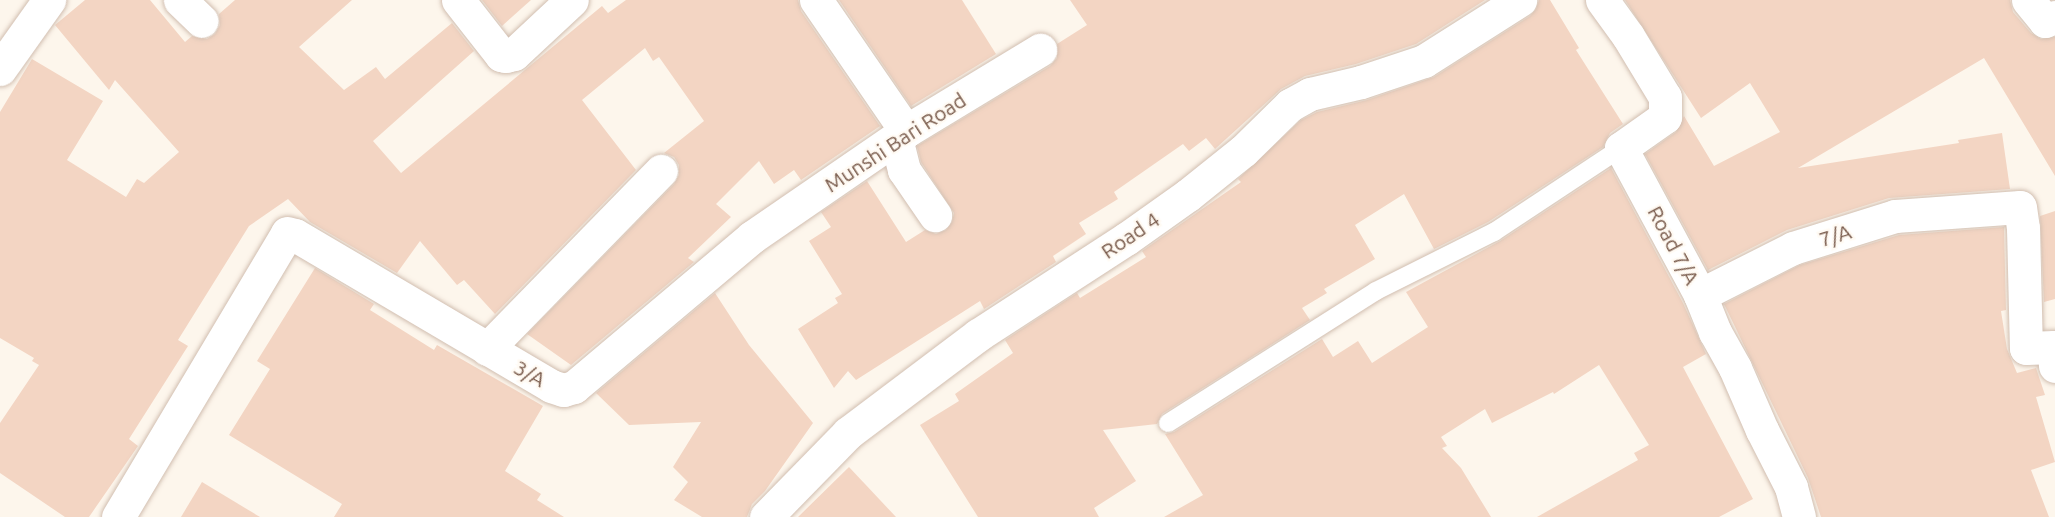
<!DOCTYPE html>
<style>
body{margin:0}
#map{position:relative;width:2055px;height:517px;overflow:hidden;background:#fdf6ec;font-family:Ubuntu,sans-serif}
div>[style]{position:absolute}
.building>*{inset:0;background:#f3d5c3}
.roads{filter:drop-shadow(0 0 2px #d1beb0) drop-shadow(0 0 2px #d1beb0)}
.lane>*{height:18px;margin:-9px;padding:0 9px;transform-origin:9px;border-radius:9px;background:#fff}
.street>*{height:33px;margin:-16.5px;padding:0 16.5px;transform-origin:16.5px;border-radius:16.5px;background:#fff}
span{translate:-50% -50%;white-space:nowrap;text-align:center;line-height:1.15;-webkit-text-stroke:4.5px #fffaf3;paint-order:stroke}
.street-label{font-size:21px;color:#7a5c4d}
</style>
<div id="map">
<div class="building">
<div style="clip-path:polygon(85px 0,150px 0,185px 42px,192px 36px,207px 39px,215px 34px,220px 25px,219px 14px,235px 0,352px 0,299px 47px,344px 90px,376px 67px,385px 79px,452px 23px,474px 51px,373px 141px,401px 173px,602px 6px,608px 13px,626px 0,798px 0,801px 11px,880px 126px,801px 180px,794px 170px,774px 184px,759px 161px,716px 204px,731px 217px,688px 258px,694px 262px,571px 365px,527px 334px,674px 184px,679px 175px,679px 165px,674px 157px,664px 153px,704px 121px,659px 57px,653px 61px,645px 48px,582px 100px,636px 170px,495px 314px,464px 280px,457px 285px,420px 241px,397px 273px,310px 222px,288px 199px,249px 226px,178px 340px,188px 346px,129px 439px,138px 446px,89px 517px,65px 517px,0 473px,0 423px,39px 365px,32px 361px,34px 358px,0 338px,0 112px,32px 59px,103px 101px,67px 160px,126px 197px,137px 179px,144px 183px,179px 152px,115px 80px,109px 90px,55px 25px)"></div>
<div style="clip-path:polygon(482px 0,531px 0,502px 26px)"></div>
<div style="clip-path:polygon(839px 0,962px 0,996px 54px,911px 106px)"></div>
<div style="clip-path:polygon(1070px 0,1485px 0,1416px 44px,1356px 64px,1305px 76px,1281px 89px,1215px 149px,1206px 138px,1189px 151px,1183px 144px,1114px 192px,1118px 199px,1079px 223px,1086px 234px,1053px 256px,1056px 262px,984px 309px,980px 301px,856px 380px,848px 371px,834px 388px,798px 329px,838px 303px,835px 298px,842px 294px,809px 241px,831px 227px,821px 212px,867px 181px,906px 242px,925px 230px,936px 234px,946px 230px,952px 222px,954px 213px,921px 162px,917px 146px,1050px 66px,1057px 58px,1057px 44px,1087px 25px)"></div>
<div style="clip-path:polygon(1539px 0,1550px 0,1579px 48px,1576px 50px,1623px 124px,1610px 133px,1603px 147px,1488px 222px,1434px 249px,1404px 194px,1355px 225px,1375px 259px,1324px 289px,1327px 293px,1302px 308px,1310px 320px,1162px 414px,1157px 424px,1103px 430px,1136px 481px,1094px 508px,1099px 517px,978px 517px,920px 425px,959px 401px,955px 394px,1013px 353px,1005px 340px,1077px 293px,1080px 298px,1146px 257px,1142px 251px,1241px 182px,1238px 179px,1301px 120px,1317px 112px,1367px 100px,1434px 77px,1530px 16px,1536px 9px)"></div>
<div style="clip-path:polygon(1625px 0,2010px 0,2013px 12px,2031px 33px,2041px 39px,2055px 37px,2055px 176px,1984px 58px,1798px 168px,1959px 143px,1958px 140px,2002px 133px,2010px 189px,1889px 198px,1787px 230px,1708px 270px,1645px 154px,1676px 132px,1684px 116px,1714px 166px,1780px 132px,1750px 83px,1701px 118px)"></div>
<div style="clip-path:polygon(1611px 168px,1683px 303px,1706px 354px,1683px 367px,1753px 499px,1719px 517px,1537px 517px,1638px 460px,1634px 453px,1649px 445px,1599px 365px,1554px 394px,1553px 392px,1492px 423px,1485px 409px,1441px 437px,1447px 446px,1442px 448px,1461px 468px,1491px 517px,1164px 517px,1203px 495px,1165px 434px,1174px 432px,1322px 339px,1333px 357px,1358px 341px,1372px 363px,1428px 327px,1406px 292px,1500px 241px)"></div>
<div style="clip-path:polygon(2055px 211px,2055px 299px,2044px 302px,2040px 216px)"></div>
<div style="clip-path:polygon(2004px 227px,2006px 310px,2001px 311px,2007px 349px,2017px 373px,2036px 368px,2045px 395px,2036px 397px,2055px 462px,2031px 470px,2049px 517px,1821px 517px,1808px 478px,1724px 304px,1800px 265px,1899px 235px)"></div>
<div style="clip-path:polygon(315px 268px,374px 304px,370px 310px,434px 350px,437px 345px,543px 406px,505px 471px,541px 494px,537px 500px,564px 517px,334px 517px,342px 504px,229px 435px,270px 369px,257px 361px)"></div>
<div style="clip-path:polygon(715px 293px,749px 345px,813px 423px,765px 491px,752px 504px,747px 517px,702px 517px,674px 500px,688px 482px,673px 467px,701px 422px,629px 425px,596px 393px)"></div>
<div style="clip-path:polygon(849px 467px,896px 517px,798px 517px)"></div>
<div style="clip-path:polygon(202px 482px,260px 517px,181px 517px)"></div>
</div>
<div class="roads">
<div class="lane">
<div style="left:1168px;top:423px;width:246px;rotate:-32.4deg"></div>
<div style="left:1376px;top:291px;width:132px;rotate:-26.6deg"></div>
<div style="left:1494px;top:232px;width:152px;rotate:-33.5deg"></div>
</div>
<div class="street">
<div style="left:180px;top:0;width:30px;rotate:44deg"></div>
<div style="left:458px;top:0;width:70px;rotate:52deg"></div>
<div style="left:501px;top:55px;width:5px;rotate:11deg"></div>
<div style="left:506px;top:56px;width:8px;rotate:-14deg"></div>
<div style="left:514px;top:54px;width:79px;rotate:-43deg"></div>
<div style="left:816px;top:0;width:159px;rotate:55.5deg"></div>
<div style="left:1602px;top:0;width:44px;rotate:54.2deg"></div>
<div style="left:1628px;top:36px;width:71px;rotate:58.8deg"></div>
<div style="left:1665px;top:97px;width:20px;rotate:90deg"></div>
<div style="left:1665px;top:117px;width:54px;rotate:144.8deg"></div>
<div style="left:1621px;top:148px;width:167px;rotate:61.7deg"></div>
<div style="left:1700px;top:295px;width:40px;rotate:68deg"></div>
<div style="left:1715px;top:332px;width:41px;rotate:60.9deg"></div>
<div style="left:1735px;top:368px;width:68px;rotate:66.5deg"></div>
<div style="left:1762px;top:430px;width:64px;rotate:63deg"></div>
<div style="left:1791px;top:487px;width:31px;rotate:75deg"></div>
<div style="left:2028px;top:0;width:27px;rotate:51deg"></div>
<div style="left:2045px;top:21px;width:11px;rotate:-22deg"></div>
<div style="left:0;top:69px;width:85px;rotate:-54.6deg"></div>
<div style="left:896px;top:138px;width:33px;rotate:76deg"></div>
<div style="left:904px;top:170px;width:55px;rotate:55.4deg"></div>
<div style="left:1700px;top:295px;width:104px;rotate:-26.8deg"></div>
<div style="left:1793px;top:248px;width:107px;rotate:-17.4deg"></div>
<div style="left:1895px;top:216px;width:125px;rotate:-4.1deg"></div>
<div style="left:2020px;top:207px;width:21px;rotate:82deg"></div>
<div style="left:2023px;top:228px;width:120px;rotate:88.6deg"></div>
<div style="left:2026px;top:348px;width:28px;rotate:-2deg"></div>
<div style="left:2054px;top:347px;width:19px;rotate:87deg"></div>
<div style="left:487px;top:349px;width:249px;rotate:-45.7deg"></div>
<div style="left:118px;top:517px;width:330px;rotate:-59.2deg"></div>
<div style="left:287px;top:233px;width:8px;rotate:14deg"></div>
<div style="left:295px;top:235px;width:297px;rotate:30.5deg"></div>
<div style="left:551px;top:386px;width:13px;rotate:18deg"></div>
<div style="left:563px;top:390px;width:11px;rotate:-15deg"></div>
<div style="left:574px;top:387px;width:233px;rotate:-40.1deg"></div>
<div style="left:752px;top:237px;width:187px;rotate:-34.5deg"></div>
<div style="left:906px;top:131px;width:157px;rotate:-31.2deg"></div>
<div style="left:766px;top:517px;width:117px;rotate:-45.7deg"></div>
<div style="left:848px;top:433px;width:163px;rotate:-37deg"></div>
<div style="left:978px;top:335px;width:176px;rotate:-33deg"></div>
<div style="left:1126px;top:239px;width:76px;rotate:-35.4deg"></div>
<div style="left:1188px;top:195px;width:70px;rotate:-38.7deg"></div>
<div style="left:1243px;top:151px;width:66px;rotate:-44.4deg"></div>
<div style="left:1290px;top:105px;width:23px;rotate:-29deg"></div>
<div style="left:1310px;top:94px;width:52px;rotate:-13.2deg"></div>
<div style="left:1361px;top:82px;width:66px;rotate:-18.4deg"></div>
<div style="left:1424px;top:61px;width:114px;rotate:-32.4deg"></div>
</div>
</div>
<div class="street-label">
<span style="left:895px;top:142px;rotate:-33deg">Munshi Bari Road</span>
<span style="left:1130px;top:235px;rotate:-34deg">Road 4</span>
<span style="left:1835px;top:235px;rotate:-17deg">7/A</span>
<span style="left:1674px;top:245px;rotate:62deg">Road 7/A</span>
<span style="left:530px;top:373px;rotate:29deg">3/A</span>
</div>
</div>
